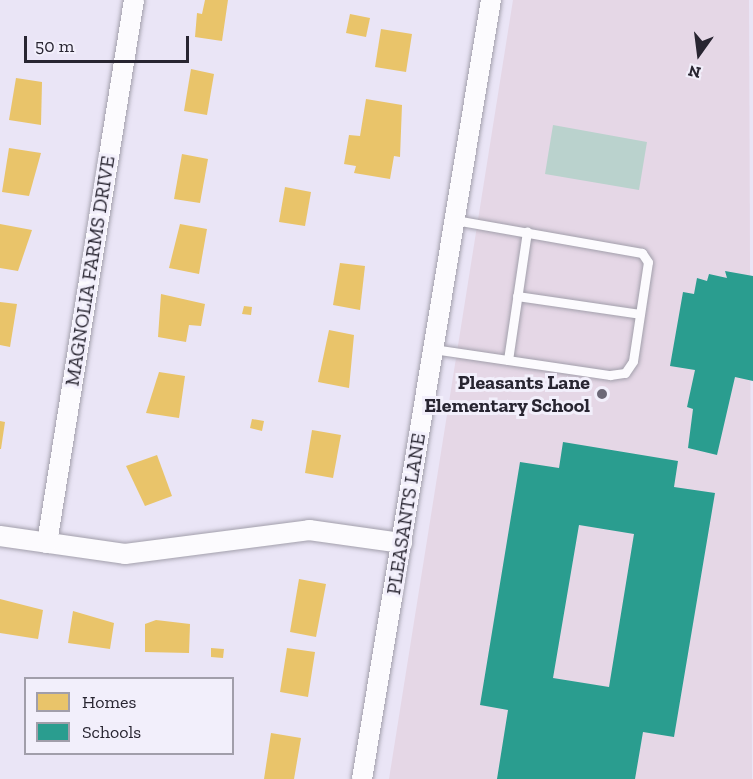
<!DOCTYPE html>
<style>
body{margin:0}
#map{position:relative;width:753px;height:779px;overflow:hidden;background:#eae5f6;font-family:"Zilla Slab",serif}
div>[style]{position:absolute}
.education>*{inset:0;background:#e5d7e6}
.green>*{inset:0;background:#bad2cd}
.homes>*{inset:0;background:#e9c46a}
.schools>*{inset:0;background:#2a9d8f}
.roads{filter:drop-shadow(0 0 2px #a29fab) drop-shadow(0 0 2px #a29fab)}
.lane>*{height:9px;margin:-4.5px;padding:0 4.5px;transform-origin:4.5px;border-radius:4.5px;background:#fcfbfe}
.street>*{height:20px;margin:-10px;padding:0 10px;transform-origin:10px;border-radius:10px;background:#fcfbfe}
.dots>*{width:16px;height:16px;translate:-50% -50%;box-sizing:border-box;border:3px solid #f2effb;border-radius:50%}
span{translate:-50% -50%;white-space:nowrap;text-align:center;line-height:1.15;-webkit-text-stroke:6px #f2effb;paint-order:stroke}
.street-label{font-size:20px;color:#282531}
.poi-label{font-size:20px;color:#282531;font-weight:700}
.right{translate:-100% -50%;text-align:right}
.legend{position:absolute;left:24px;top:677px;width:210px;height:78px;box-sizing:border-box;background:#f2effb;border:2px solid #a19eaa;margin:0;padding:8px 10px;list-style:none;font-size:18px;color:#282531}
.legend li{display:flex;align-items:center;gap:12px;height:30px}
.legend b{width:30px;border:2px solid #a19eaa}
.north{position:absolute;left:669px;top:24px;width:60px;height:60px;-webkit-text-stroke:4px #f2effb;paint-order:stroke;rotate:194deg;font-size:16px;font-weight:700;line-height:24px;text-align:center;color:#282531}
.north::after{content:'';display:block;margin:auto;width:21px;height:27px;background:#282531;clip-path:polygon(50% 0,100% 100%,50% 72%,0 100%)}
.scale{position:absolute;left:24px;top:36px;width:165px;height:27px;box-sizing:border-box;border:3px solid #282531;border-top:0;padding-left:8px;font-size:18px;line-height:21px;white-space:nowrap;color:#282531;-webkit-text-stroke:4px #f2effb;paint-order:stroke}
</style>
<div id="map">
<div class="education">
<div style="clip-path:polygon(513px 0,749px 0,752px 779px,389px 779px)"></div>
</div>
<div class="green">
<div style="clip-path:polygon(553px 125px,647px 142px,639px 190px,545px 174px)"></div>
</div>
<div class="homes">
<div style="clip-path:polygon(205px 0,228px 0,222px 41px,195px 37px,197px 13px,202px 14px)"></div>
<div style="clip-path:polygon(350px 14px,370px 18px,366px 37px,346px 33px)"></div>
<div style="clip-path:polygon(381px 29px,412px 34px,406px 72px,375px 67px)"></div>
<div style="clip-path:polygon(191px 69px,214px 74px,207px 115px,184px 111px)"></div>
<div style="clip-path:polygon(16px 78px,42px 82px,41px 125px,9px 120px)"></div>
<div style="clip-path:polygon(366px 99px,402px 105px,400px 157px,394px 156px,390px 179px,354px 173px,356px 166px,344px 164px,349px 135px,360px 136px)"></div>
<div style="clip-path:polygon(9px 148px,41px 153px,29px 196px,2px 192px)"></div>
<div style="clip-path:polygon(182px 154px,208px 159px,200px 203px,174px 199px)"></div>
<div style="clip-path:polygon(285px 187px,311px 192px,305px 226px,279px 222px)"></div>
<div style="clip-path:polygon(0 224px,32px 230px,18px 271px,0 268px)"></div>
<div style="clip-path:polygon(180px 224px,207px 229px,199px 274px,169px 268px)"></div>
<div style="clip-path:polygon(340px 263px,365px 266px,360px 310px,333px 305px)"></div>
<div style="clip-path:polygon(161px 294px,205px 304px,201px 326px,189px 325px,186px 342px,158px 337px)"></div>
<div style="clip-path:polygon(0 302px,17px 304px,10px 347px,0 345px)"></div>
<div style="clip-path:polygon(244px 306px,252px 307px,251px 315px,242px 314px)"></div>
<div style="clip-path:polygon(329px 330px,354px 335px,349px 388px,318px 382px)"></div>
<div style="clip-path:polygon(159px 372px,185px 376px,179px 418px,146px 413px)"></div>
<div style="clip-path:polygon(252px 419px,264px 421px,262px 431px,250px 428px)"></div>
<div style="clip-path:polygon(0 421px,5px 422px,1px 449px,0 449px)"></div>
<div style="clip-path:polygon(312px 430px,341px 435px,333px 478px,305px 473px)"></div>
<div style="clip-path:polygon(157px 455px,172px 496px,145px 506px,126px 466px)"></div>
<div style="clip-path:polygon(299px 579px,326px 584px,316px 637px,290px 632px)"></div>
<div style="clip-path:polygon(0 599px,43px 610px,38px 639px,0 633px)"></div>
<div style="clip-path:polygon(73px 611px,114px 623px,110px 649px,68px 643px)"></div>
<div style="clip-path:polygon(156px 620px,190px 624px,189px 653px,145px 652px,145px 624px)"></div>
<div style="clip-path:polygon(211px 648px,224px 649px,223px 658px,211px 657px)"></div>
<div style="clip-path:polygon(287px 648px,315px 652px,308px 697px,280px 692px)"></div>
<div style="clip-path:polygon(271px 733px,301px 738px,294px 779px,264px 779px)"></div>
</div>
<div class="schools">
<div style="clip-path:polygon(725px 271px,753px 276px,753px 381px,735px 377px,717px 455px,688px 448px,693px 409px,687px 407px,695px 370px,670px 366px,683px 292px,694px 294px,697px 278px,707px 281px,709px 274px,727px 278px)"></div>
<div style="clip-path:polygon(evenodd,563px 442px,678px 461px,674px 487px,715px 493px,674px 737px,643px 732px,635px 779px,497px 779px,508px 710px,480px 705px,520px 462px,559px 468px,563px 442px,579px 525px,634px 534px,609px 687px,553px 678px,579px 525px)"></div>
</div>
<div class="roads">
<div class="lane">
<div style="left:517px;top:296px;width:124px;rotate:8.3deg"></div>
<div style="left:433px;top:349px;width:179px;rotate:8.4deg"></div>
<div style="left:610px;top:375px;width:15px;rotate:-8deg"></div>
<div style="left:625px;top:373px;width:14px;rotate:-56deg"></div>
<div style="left:633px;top:361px;width:100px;rotate:-81.4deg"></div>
<div style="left:648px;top:262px;width:11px;rotate:-124deg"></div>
<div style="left:642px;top:253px;width:190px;rotate:-170deg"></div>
<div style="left:508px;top:360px;width:130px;rotate:-81.6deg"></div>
</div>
<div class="street">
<div style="left:0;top:536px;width:126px;rotate:8.2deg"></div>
<div style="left:125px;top:554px;width:186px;rotate:-7.4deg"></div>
<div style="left:309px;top:530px;width:94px;rotate:8deg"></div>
<div style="left:47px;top:543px;width:550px;rotate:-80.9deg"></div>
<div style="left:362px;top:779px;width:790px;rotate:-80.6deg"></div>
</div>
</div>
<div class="dots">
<div style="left:602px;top:394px;background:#6c6876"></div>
</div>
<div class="street-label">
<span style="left:90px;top:271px;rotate:-81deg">MAGNOLIA FARMS DRIVE</span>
<span style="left:406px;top:514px;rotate:-81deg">PLEASANTS LANE</span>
</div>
<div class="poi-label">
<span class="right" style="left:590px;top:394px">Pleasants Lane<br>Elementary School</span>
</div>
<ul class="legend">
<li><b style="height:16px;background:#e9c46a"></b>Homes</li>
<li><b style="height:16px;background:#2a9d8f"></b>Schools</li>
</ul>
<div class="north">N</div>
<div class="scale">50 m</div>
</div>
